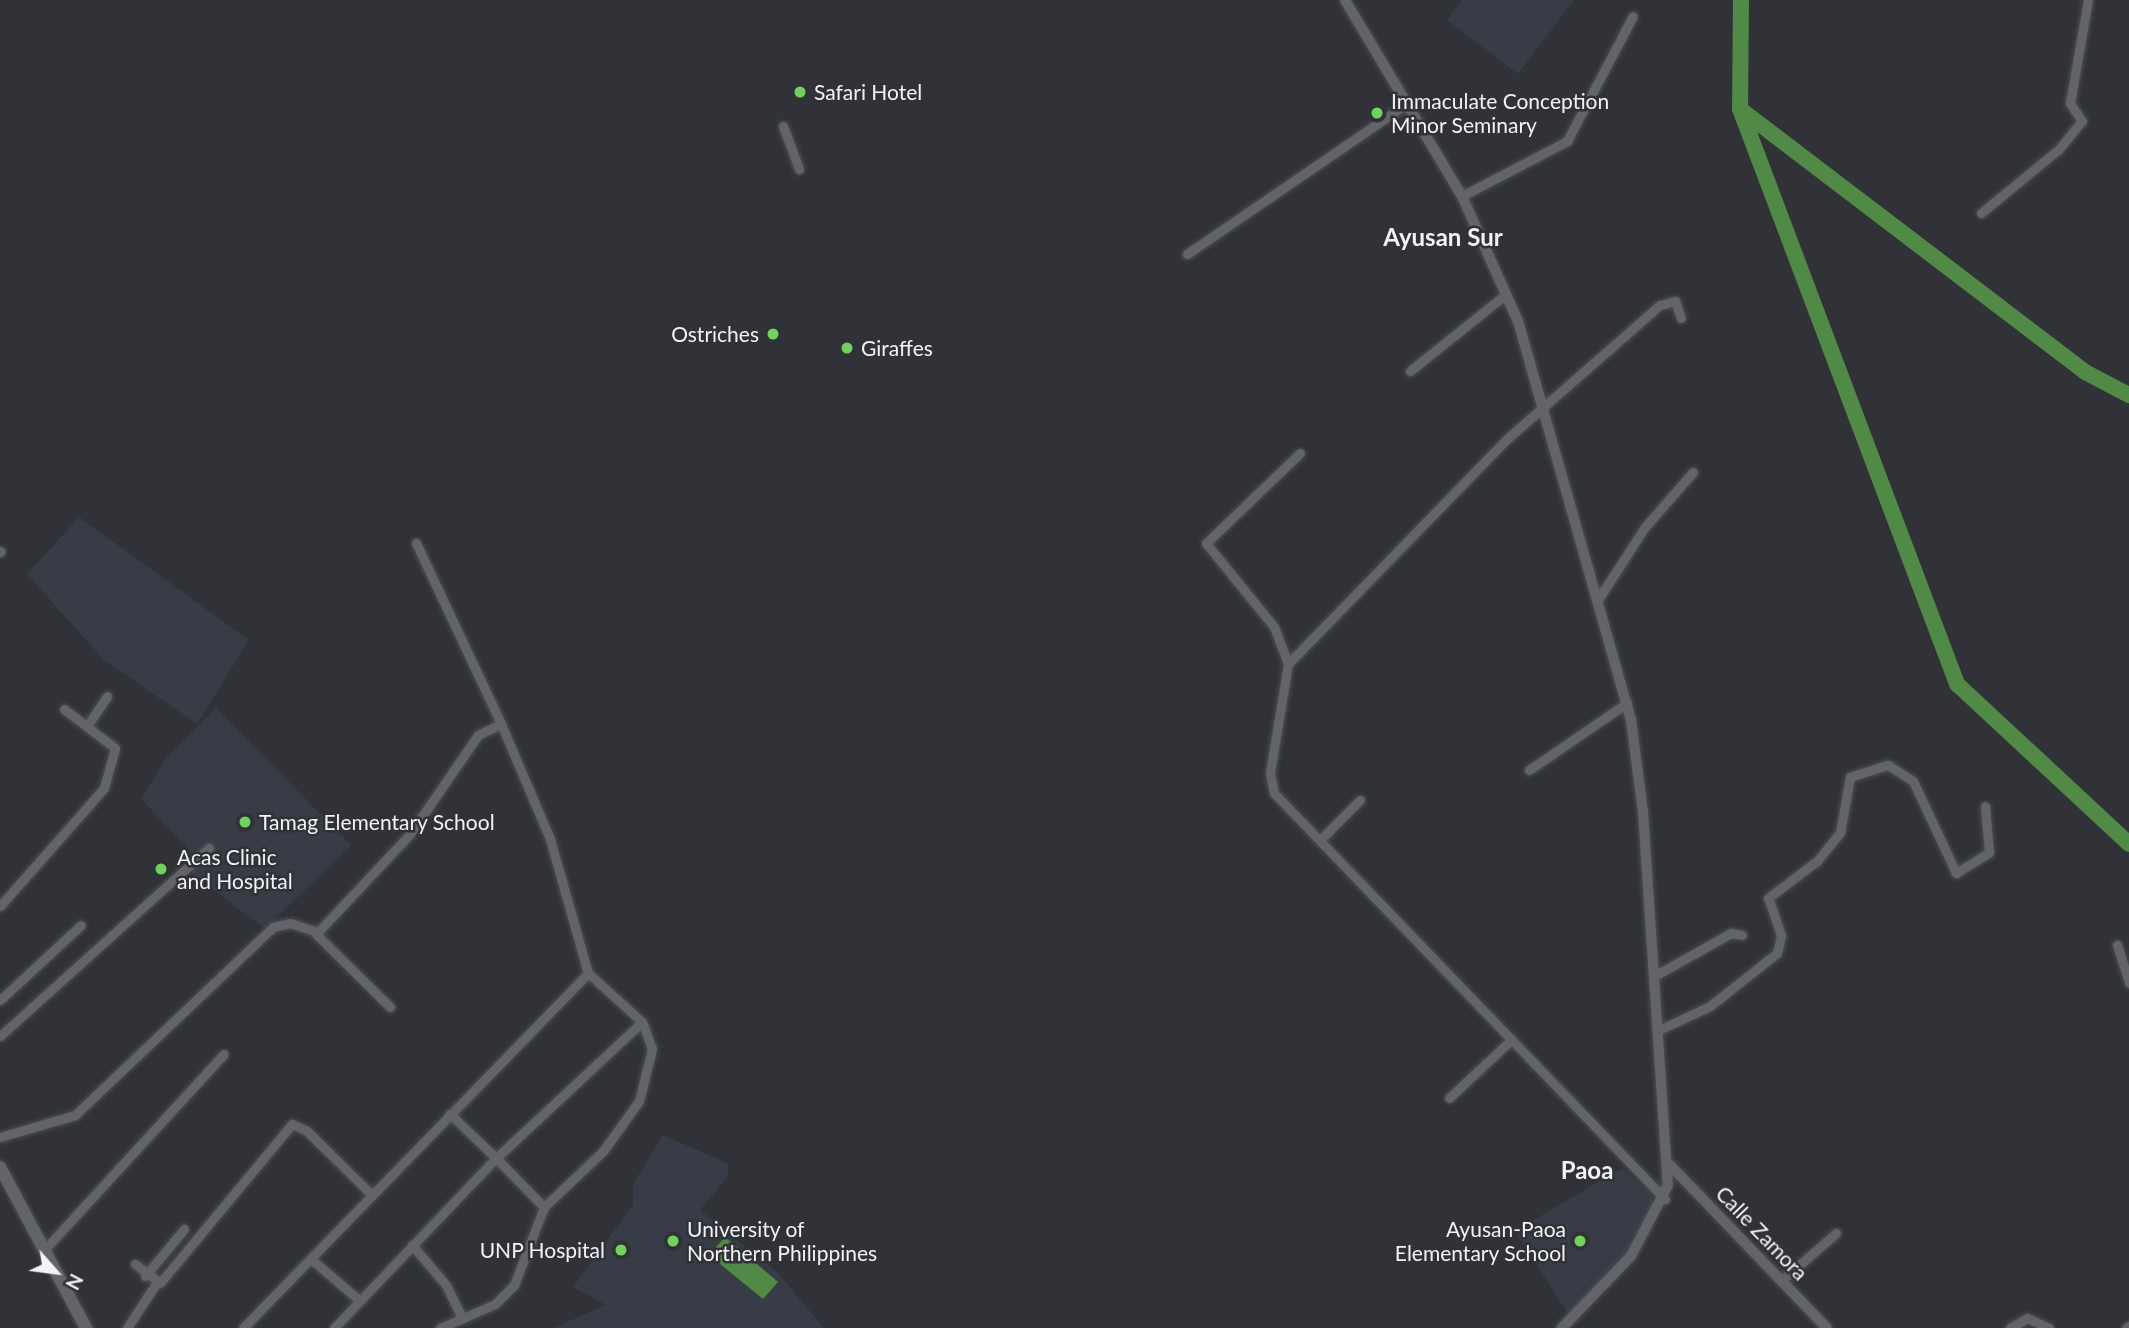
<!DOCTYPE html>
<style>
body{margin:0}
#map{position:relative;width:2129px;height:1328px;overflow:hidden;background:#303237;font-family:Lato,sans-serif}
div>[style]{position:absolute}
.built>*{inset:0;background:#383c46}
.water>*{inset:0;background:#518946}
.river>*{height:16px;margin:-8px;padding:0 8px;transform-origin:8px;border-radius:8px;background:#518946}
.roads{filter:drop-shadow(0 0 2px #4c4e52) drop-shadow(0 0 2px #4c4e52)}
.minor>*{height:9px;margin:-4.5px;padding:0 4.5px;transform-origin:4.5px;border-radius:4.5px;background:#626469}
.tertiary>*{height:10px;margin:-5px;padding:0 5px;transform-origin:5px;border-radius:5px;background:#626469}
.secondary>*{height:12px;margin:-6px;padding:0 6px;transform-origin:6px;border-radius:6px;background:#626469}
.dots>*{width:19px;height:19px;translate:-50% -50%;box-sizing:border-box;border:4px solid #303237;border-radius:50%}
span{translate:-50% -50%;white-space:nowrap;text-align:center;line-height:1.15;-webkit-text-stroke:5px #303237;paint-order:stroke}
.poi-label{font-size:21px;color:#f2f3f6}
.left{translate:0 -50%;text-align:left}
.right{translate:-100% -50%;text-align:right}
.street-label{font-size:21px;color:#f2f3f6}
.quarter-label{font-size:24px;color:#f2f3f6;font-weight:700}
.north{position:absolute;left:21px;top:1237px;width:70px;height:70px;-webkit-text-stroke:5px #303237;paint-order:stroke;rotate:118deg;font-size:19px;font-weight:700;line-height:28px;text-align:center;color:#f2f3f6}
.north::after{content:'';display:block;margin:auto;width:24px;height:32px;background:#f2f3f6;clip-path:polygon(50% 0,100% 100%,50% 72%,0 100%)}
</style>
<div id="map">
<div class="built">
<div style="clip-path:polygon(1462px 0,1574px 0,1518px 74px,1447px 20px)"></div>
<div style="clip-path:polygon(79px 517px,249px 640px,197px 724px,104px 660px,27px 574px)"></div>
<div style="clip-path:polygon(216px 708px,351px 845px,265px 929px,189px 871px,191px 852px,141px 799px,167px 757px)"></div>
<div style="clip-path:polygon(663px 1135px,729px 1164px,727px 1178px,700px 1210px,778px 1273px,824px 1328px,553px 1328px,606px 1305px,573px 1287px,633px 1205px,633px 1184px)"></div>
<div style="clip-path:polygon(1622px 1168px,1652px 1194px,1654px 1215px,1632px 1251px,1569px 1315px,1515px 1231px)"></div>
</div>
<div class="water">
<div style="clip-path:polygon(725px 1237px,778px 1282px,763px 1299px,709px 1255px)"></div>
</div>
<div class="river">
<div style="left:1741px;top:0;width:109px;rotate:90.5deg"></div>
<div style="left:1740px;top:109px;width:615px;rotate:69.32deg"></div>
<div style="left:1957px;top:684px;width:235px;rotate:42.9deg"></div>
<div style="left:1740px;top:109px;width:434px;rotate:37.3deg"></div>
<div style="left:2085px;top:372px;width:50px;rotate:27.6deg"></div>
</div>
<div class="roads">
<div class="minor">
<div style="left:783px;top:126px;width:46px;rotate:69.6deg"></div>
<div style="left:1462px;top:196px;width:119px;rotate:-27.6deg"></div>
<div style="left:1567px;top:141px;width:141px;rotate:-62.2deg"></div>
<div style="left:1981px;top:213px;width:101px;rotate:-39.4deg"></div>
<div style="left:2059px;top:149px;width:36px;rotate:-51deg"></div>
<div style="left:2082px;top:121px;width:22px;rotate:-124deg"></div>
<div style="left:2070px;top:103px;width:105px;rotate:-80.1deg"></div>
<div style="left:1187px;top:254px;width:265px;rotate:-34.4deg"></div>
<div style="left:1410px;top:371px;width:123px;rotate:-38.7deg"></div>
<div style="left:1300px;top:453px;width:130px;rotate:136.2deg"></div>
<div style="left:1206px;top:543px;width:108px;rotate:51deg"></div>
<div style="left:1274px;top:627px;width:40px;rotate:69deg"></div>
<div style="left:1288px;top:664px;width:110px;rotate:99.4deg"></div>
<div style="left:1270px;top:773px;width:20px;rotate:79deg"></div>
<div style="left:1274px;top:793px;width:564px;rotate:46.08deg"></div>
<div style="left:416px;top:543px;width:200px;rotate:64.8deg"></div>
<div style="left:0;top:552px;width:1px;rotate:-45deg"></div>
<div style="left:1599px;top:598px;width:85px;rotate:-57.1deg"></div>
<div style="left:1645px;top:527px;width:73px;rotate:-48.9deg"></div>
<div style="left:1288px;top:664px;width:315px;rotate:-45.8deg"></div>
<div style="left:1508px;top:438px;width:202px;rotate:-41.2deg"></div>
<div style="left:1660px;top:305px;width:16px;rotate:-15deg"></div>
<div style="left:1675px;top:301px;width:18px;rotate:71deg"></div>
<div style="left:87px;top:726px;width:36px;rotate:-56deg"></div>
<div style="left:1529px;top:770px;width:119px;rotate:-34.4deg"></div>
<div style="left:1321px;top:839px;width:55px;rotate:-45deg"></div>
<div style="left:0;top:906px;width:157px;rotate:-48.6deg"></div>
<div style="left:104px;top:788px;width:41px;rotate:-74.6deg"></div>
<div style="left:115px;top:748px;width:64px;rotate:-142.6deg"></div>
<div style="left:316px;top:934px;width:104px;rotate:44.6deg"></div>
<div style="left:2117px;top:945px;width:40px;rotate:72deg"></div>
<div style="left:1656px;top:975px;width:86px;rotate:-29.2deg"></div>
<div style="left:1731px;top:933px;width:11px;rotate:10deg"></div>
<div style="left:0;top:1000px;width:110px;rotate:-42.8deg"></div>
<div style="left:1661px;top:1029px;width:54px;rotate:-25.1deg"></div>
<div style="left:1710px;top:1006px;width:85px;rotate:-38.3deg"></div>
<div style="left:1777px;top:953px;width:18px;rotate:-77deg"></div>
<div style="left:1781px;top:935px;width:39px;rotate:-109deg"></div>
<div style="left:1768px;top:898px;width:61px;rotate:-37.1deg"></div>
<div style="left:1817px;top:861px;width:36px;rotate:-51deg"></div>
<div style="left:1840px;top:833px;width:57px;rotate:-79.9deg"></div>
<div style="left:1850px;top:777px;width:40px;rotate:-18deg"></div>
<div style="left:1888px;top:765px;width:30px;rotate:33deg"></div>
<div style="left:1913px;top:781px;width:102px;rotate:64.9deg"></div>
<div style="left:1956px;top:873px;width:39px;rotate:-32deg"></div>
<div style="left:1989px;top:852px;width:46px;rotate:-95deg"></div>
<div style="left:0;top:1036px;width:281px;rotate:-42deg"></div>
<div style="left:1449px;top:1098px;width:83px;rotate:-43.1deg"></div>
<div style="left:0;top:1137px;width:78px;rotate:-16.3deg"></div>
<div style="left:75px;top:1115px;width:273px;rotate:-43.5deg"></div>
<div style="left:273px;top:927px;width:17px;rotate:-13deg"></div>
<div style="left:290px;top:923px;width:29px;rotate:18deg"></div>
<div style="left:318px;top:932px;width:134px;rotate:-46.8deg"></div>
<div style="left:410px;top:834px;width:120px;rotate:-55.5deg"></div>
<div style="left:478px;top:735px;width:25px;rotate:-26deg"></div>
<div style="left:501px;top:724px;width:125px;rotate:66.9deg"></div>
<div style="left:550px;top:839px;width:139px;rotate:74.2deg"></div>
<div style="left:588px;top:973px;width:73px;rotate:42.2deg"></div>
<div style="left:642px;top:1022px;width:200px;rotate:137deg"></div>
<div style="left:496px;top:1158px;width:64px;rotate:-136.3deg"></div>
<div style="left:544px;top:1207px;width:81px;rotate:-43.5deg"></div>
<div style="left:603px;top:1151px;width:62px;rotate:-54.2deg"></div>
<div style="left:639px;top:1101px;width:54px;rotate:-76deg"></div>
<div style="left:652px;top:1049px;width:29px;rotate:-110deg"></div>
<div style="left:412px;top:1245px;width:52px;rotate:49.6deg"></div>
<div style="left:446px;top:1285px;width:37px;rotate:64deg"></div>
<div style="left:46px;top:1248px;width:263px;rotate:-47.5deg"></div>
<div style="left:311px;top:1259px;width:63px;rotate:40.5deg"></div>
<div style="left:135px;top:1264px;width:31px;rotate:37deg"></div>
<div style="left:160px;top:1283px;width:207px;rotate:-50.3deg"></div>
<div style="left:292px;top:1124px;width:17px;rotate:25deg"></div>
<div style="left:307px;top:1131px;width:91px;rotate:44.6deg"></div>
<div style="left:145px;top:1276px;width:61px;rotate:-50.3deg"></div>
<div style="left:1781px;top:1281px;width:73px;rotate:-41.1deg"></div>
<div style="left:127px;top:1328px;width:51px;rotate:-56.9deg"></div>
<div style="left:243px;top:1328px;width:495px;rotate:-45.8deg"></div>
<div style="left:334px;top:1328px;width:235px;rotate:-46.4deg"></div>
<div style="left:496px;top:1158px;width:69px;rotate:45.6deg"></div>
<div style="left:544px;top:1207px;width:84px;rotate:111deg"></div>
<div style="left:514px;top:1285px;width:27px;rotate:135deg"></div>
<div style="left:495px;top:1304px;width:60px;rotate:156.4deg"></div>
<div style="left:2010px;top:1328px;width:20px;rotate:-30deg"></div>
<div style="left:2027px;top:1318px;width:24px;rotate:24deg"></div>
<div style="left:2126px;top:1328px;width:4px;rotate:-34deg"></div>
</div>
<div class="tertiary">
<div style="left:1345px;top:0;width:228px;rotate:59.2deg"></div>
<div style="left:1462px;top:196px;width:137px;rotate:65.9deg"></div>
<div style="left:1518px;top:321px;width:415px;rotate:74.2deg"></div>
<div style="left:1631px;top:720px;width:93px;rotate:82.6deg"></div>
<div style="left:1643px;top:812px;width:374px;rotate:86.2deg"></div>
<div style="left:1668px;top:1185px;width:80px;rotate:117.5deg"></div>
<div style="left:1631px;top:1256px;width:100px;rotate:133.8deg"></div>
<div style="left:1670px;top:1165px;width:226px;rotate:46.1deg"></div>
</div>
<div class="secondary">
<div style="left:0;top:1167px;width:183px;rotate:61.9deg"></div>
</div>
</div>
<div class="dots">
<div style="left:800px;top:92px;background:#71d35e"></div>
<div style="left:1377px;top:113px;background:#71d35e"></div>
<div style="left:773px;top:334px;background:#71d35e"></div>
<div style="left:847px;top:348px;background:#71d35e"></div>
<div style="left:245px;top:822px;background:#71d35e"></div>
<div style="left:161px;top:869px;background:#71d35e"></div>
<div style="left:673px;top:1241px;background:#71d35e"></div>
<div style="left:1580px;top:1241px;background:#71d35e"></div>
<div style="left:621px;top:1250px;background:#71d35e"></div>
</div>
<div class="poi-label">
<span class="left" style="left:814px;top:92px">Safari Hotel</span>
<span class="left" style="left:1391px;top:113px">Immaculate Conception<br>Minor Seminary</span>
<span class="right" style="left:759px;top:334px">Ostriches</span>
<span class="left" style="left:861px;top:348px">Giraffes</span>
<span class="left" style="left:259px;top:822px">Tamag Elementary School</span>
<span class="left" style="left:177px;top:869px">Acas Clinic<br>and Hospital</span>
<span class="left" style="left:687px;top:1241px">University of<br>Northern Philippines</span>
<span class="right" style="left:1566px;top:1241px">Ayusan-Paoa<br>Elementary School</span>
<span class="right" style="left:605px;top:1250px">UNP Hospital</span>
</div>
<div class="street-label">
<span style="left:1762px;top:1233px;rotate:46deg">Calle Zamora</span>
</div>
<div class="quarter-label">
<span style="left:1443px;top:237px">Ayusan Sur</span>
<span style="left:1587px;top:1170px">Paoa</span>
</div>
<div class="north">N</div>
</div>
